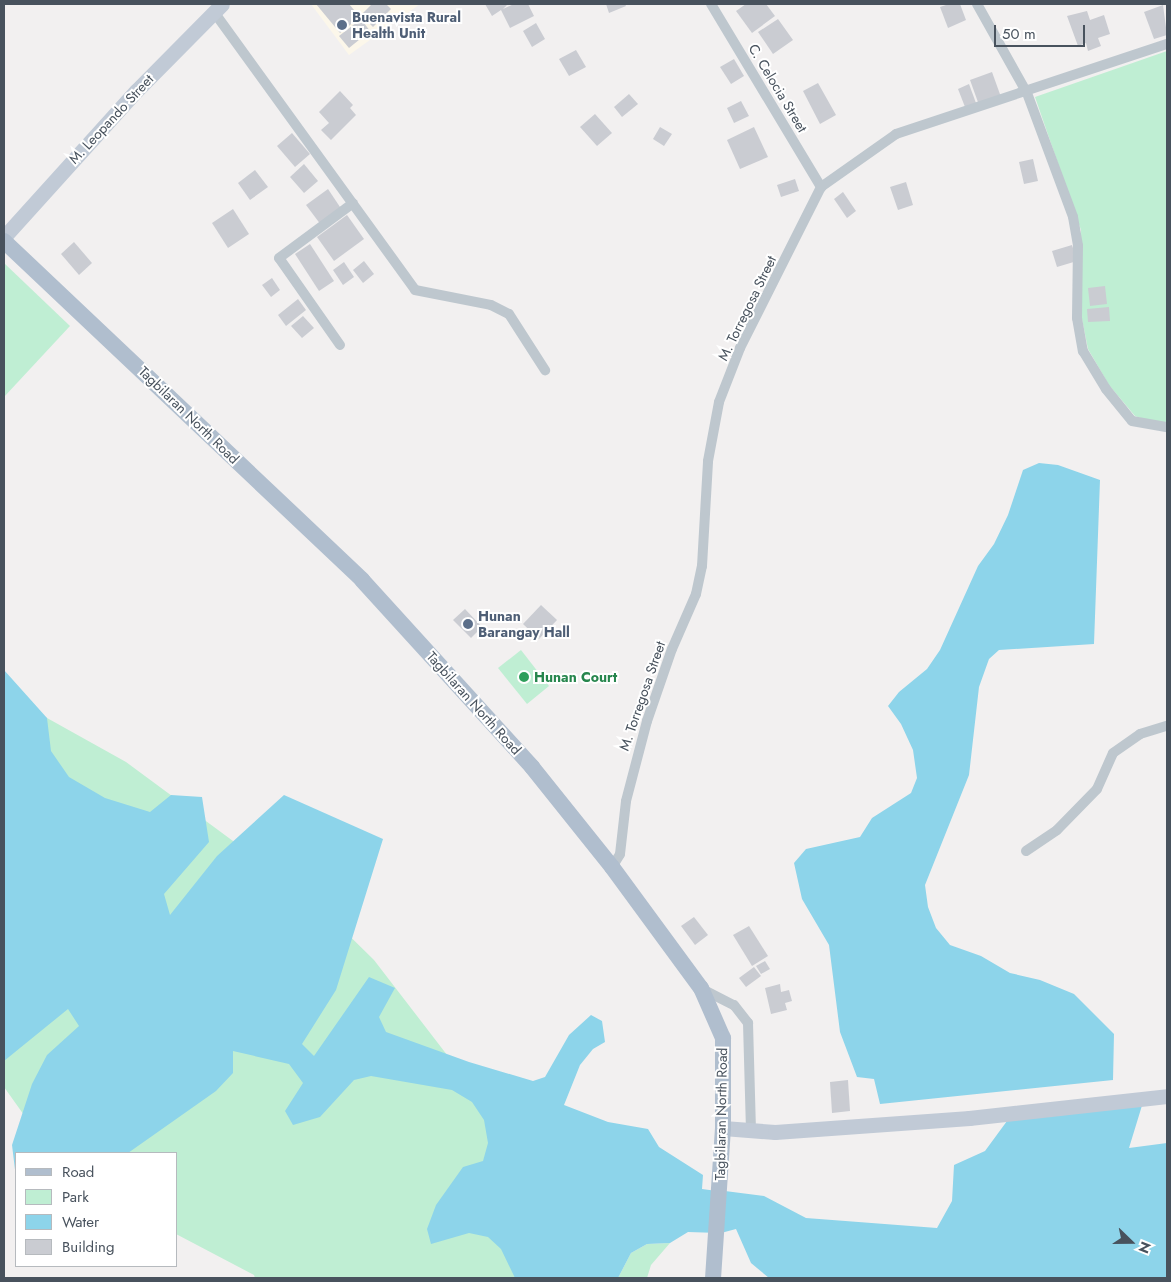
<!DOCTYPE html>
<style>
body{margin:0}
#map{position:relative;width:1171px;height:1282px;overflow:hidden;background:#f2f0f0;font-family:Jost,sans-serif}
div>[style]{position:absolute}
.commercial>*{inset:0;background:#fcf7ea}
.green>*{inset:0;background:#bfeed3}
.water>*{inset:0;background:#8dd4ea}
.building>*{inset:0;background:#caccd2}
.street>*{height:10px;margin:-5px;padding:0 5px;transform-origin:5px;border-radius:5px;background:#bec7ce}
.secondary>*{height:15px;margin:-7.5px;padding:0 7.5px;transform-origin:7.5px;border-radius:7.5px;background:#c1cad6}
.primary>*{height:16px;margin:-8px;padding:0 8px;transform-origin:8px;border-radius:8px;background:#b0bece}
.dots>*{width:14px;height:14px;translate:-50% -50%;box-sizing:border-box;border:2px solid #fff;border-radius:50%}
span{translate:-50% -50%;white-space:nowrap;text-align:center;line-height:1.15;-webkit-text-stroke:4px #fff;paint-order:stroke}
.service-label{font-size:14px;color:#4e5e75;font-weight:700}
.left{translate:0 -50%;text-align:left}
.street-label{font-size:14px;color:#48525d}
.leisure-label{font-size:14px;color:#27864d;font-weight:700}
.frame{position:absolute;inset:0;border:5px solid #48525d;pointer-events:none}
.legend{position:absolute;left:15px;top:1152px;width:162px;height:115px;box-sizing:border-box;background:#fff;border:1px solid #b6babe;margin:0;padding:6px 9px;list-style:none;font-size:15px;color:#48525d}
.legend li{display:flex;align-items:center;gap:10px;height:25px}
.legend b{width:25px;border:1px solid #b6babe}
.north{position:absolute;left:1106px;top:1217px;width:50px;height:50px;-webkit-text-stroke:4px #fff;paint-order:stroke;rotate:112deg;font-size:14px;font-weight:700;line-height:20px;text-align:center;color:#48525d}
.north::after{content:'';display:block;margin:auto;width:18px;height:22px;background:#48525d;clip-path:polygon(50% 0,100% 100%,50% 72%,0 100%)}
.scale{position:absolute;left:994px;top:25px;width:91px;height:22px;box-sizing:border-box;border:2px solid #48525d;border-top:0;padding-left:6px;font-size:15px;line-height:18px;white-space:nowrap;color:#48525d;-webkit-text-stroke:4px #fff;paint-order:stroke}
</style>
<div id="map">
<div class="commercial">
<div style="clip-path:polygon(311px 4px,420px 4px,349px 55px)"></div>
</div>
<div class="green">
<div style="clip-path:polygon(1167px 51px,1167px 422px,1155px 423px,1135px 416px,1109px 385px,1088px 349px,1082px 319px,1081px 230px,1035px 97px)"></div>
<div style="clip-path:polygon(4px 263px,70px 326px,4px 397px)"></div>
<div style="clip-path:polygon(521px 650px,549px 686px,527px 704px,498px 668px)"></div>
<div style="clip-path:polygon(4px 694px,126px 762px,314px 901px,374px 960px,454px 1064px,508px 1116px,532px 1278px,255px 1278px,254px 1275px,176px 1234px,176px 1153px,51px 1153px,4px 1087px)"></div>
<div style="clip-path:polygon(670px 1243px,651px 1265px,647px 1278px,618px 1278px,631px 1253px,647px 1244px)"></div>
</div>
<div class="water">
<div style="clip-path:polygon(1039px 463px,1058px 465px,1100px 480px,1094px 644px,999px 650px,989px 659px,979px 687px,969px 775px,925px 885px,928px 907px,936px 928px,950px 945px,981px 956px,1010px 973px,1040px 980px,1074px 994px,1114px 1034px,1113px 1080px,880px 1104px,874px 1079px,857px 1077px,840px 1032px,829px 945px,802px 899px,794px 863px,806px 849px,860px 837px,872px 818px,911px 793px,917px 778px,913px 750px,901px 724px,888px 706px,899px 692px,927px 669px,940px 650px,978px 566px,994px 544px,1008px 515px,1023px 470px)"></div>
<div style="clip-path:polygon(4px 670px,47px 718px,51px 751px,69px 777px,105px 798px,150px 812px,171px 795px,202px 797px,209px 842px,164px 894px,170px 915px,217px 856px,284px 795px,383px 839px,336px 990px,302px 1044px,314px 1056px,369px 977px,395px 988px,379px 1017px,386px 1032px,469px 1062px,533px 1081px,545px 1077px,569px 1035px,591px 1015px,602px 1021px,605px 1042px,593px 1049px,580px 1065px,564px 1105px,608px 1122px,648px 1129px,659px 1147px,703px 1175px,702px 1189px,724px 1192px,719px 1233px,688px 1232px,670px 1243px,647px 1244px,631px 1253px,618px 1278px,515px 1278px,501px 1249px,488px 1237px,469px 1233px,431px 1244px,427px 1229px,436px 1205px,463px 1167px,483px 1161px,488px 1143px,484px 1120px,472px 1102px,452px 1090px,371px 1076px,354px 1080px,320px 1117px,293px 1125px,285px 1111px,303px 1083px,289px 1064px,233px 1051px,233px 1073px,216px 1091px,128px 1153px,16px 1153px,16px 1178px,12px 1145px,32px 1084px,47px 1055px,79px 1026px,68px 1009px,4px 1061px)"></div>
<div style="clip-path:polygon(1144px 1099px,1129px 1148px,1167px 1143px,1167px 1278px,769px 1278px,751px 1263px,736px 1229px,721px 1233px,725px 1191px,764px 1196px,806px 1218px,937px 1228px,952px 1201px,954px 1165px,985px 1151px,1007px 1121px)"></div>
</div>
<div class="building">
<div style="clip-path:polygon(316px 4px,349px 4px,360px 17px,340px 33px)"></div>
<div style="clip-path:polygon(372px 4px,386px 4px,391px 9px,373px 27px,361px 15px)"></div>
<div style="clip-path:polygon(485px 4px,508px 4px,503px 9px,514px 4px,528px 4px,534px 16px,510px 28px,501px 10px,492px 16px)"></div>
<div style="clip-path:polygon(606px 4px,625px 4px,626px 6px,609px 13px)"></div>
<div style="clip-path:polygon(746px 4px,766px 4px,775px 16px,752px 33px,736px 11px)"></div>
<div style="clip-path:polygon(949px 4px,960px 4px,966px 20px,948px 28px,940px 7px)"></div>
<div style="clip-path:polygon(1163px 5px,1167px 35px,1154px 39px,1144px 12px)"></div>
<div style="clip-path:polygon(1087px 11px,1090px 20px,1104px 15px,1110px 34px,1098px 38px,1101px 46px,1088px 51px,1086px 43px,1078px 46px,1067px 16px)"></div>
<div style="clip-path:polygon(361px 19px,370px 31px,349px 48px,339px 36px)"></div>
<div style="clip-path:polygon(778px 19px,793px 40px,773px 54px,758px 32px)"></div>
<div style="clip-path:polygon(536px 23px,545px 39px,532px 47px,523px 31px)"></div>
<div style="clip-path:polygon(576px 50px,586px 67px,569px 76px,559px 59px)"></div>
<div style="clip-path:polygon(734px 59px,744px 76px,731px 84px,720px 67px)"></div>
<div style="clip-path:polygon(992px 72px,1001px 97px,979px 105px,970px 80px)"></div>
<div style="clip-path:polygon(818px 83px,836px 115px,820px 124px,803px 91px)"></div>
<div style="clip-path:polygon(969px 84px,976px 103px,965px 107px,958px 89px)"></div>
<div style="clip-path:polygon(340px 91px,353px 105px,350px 108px,356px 115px,331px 140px,321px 130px,329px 123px,319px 112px)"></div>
<div style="clip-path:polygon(629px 94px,638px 104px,622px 117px,614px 107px)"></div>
<div style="clip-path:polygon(741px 101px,749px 116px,734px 123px,727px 108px)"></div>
<div style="clip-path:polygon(595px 114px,612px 133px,597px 146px,580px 127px)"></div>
<div style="clip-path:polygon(660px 127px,672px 134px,664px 146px,653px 139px)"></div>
<div style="clip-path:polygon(754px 127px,768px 157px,740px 169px,727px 140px)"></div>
<div style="clip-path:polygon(292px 133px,310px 154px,295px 167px,277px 146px)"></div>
<div style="clip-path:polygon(1033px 159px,1038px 181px,1024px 184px,1019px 162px)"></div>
<div style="clip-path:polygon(304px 164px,318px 181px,304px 193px,290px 177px)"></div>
<div style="clip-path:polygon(255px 170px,268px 187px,250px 200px,238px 183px)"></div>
<div style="clip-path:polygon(795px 179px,799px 191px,781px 197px,777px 185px)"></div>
<div style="clip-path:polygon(906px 182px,913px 205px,898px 210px,890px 187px)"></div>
<div style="clip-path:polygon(328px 189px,342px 210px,321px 225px,306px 205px)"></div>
<div style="clip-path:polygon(843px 192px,856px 211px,847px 218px,834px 199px)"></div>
<div style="clip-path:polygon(233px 209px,249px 234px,228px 248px,212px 223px)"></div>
<div style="clip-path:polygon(347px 215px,364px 239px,334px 261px,317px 237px)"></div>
<div style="clip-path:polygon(74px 242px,92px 263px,79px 275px,61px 254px)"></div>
<div style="clip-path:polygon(310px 244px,334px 281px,319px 291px,295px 254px)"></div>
<div style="clip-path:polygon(1072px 245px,1077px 261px,1057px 267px,1052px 251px)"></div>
<div style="clip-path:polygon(364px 261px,374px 274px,363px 283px,353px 270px)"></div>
<div style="clip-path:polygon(344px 262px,354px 277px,343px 285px,333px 270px)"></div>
<div style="clip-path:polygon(272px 278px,280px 290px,271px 297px,262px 285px)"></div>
<div style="clip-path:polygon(1105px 286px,1107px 304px,1090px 306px,1088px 288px)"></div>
<div style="clip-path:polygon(298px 299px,306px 310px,286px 326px,278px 315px)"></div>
<div style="clip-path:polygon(1109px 307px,1110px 321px,1088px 322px,1087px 309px)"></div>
<div style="clip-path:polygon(303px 316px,314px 328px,302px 338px,291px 326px)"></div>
<div style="clip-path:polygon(541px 605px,557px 620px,539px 639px,523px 624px)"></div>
<div style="clip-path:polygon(465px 609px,482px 627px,471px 638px,453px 620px)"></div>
<div style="clip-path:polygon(694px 917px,708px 935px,695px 945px,681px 926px)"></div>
<div style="clip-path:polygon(749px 926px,768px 956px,752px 966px,733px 935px)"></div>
<div style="clip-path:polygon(765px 961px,770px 969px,761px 974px,756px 966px)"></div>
<div style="clip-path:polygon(754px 967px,761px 976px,746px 987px,739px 978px)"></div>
<div style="clip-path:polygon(780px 984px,781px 992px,789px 990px,792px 1001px,785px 1003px,787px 1010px,771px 1014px,765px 988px)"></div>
<div style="clip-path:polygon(848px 1080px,850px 1111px,832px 1113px,830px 1082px)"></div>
</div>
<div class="street">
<div style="left:711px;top:4px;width:214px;rotate:59deg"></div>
<div style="left:977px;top:4px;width:102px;rotate:60.7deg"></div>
<div style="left:1027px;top:93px;width:132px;rotate:69.6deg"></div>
<div style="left:1073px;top:217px;width:29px;rotate:80deg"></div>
<div style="left:1078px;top:246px;width:72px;rotate:90.8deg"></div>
<div style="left:1077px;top:318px;width:34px;rotate:80deg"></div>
<div style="left:1083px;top:351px;width:44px;rotate:58.8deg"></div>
<div style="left:1106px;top:389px;width:41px;rotate:50.9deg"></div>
<div style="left:1132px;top:421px;width:36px;rotate:10deg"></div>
<div style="left:214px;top:12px;width:343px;rotate:54.1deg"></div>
<div style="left:415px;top:290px;width:77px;rotate:11.2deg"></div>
<div style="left:491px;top:305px;width:20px;rotate:27deg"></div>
<div style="left:509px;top:314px;width:67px;rotate:57.3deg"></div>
<div style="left:340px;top:345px;width:106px;rotate:-125deg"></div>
<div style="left:279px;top:258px;width:92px;rotate:-36.6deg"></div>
<div style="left:1026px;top:851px;width:37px;rotate:-34deg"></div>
<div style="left:1057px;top:830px;width:57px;rotate:-45.7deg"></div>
<div style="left:1097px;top:789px;width:39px;rotate:-66deg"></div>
<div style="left:1113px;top:753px;width:33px;rotate:-35deg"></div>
<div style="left:1140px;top:734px;width:28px;rotate:-17deg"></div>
<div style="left:612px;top:867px;width:15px;rotate:-58deg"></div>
<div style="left:620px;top:854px;width:53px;rotate:-83.5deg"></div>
<div style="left:626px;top:801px;width:83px;rotate:-75.3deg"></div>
<div style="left:647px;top:721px;width:76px;rotate:-70.9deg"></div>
<div style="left:672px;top:649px;width:60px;rotate:-66.4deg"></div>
<div style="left:696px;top:594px;width:29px;rotate:-78deg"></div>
<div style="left:702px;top:566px;width:105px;rotate:-86.7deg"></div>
<div style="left:708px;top:461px;width:60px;rotate:-79.4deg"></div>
<div style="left:719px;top:402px;width:58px;rotate:-68.7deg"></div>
<div style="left:740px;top:348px;width:180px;rotate:-63.3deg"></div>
<div style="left:821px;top:187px;width:92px;rotate:-35.2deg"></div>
<div style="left:896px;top:134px;width:286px;rotate:-18.4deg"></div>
<div style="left:702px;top:989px;width:36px;rotate:27deg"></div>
<div style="left:734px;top:1005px;width:23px;rotate:52deg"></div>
<div style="left:748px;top:1023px;width:105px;rotate:88.4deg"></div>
</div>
<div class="secondary">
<div style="left:4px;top:237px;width:197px;rotate:-47.9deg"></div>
<div style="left:136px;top:91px;width:122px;rotate:-45.3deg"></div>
<div style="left:723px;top:1128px;width:52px;rotate:4.4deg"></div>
<div style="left:775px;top:1132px;width:195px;rotate:-4.1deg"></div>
<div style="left:969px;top:1118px;width:199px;rotate:-6.3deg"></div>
</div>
<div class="primary">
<div style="left:4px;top:241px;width:493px;rotate:43.4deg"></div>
<div style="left:362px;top:580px;width:253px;rotate:47.7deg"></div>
<div style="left:532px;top:767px;width:128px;rotate:51.3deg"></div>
<div style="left:612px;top:867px;width:150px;rotate:53.7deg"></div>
<div style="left:701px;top:988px;width:55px;rotate:66.3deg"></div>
<div style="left:723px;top:1038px;width:90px;rotate:90deg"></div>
<div style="left:723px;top:1128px;width:150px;rotate:93.8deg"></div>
</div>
<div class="dots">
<div style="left:342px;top:25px;background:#5c6f8a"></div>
<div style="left:468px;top:624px;background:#5c6f8a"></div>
<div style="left:524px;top:677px;background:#2e9e5b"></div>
</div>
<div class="service-label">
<span class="left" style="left:352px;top:25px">Buenavista Rural<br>Health Unit</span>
<span class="left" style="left:478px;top:624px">Hunan<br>Barangay Hall</span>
</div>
<div class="street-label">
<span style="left:778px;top:88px;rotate:59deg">C. Celocia Street</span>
<span style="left:111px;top:119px;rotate:-47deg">M. Leopando Street</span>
<span style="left:747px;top:308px;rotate:-64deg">M. Torregosa Street</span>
<span style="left:189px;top:415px;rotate:44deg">Tagbilaran North Road</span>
<span style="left:642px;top:696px;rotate:-71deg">M. Torregosa Street</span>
<span style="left:474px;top:703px;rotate:48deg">Tagbilaran North Road</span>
<span style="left:721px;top:1114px;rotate:-89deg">Tagbilaran North Road</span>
</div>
<div class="leisure-label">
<span class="left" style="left:534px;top:677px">Hunan Court</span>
</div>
<div class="frame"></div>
<ul class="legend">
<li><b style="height:6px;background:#b0bece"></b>Road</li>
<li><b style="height:14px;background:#bfeed3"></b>Park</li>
<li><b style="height:14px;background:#8dd4ea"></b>Water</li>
<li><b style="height:14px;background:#caccd2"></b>Building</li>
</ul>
<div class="north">N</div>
<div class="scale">50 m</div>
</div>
